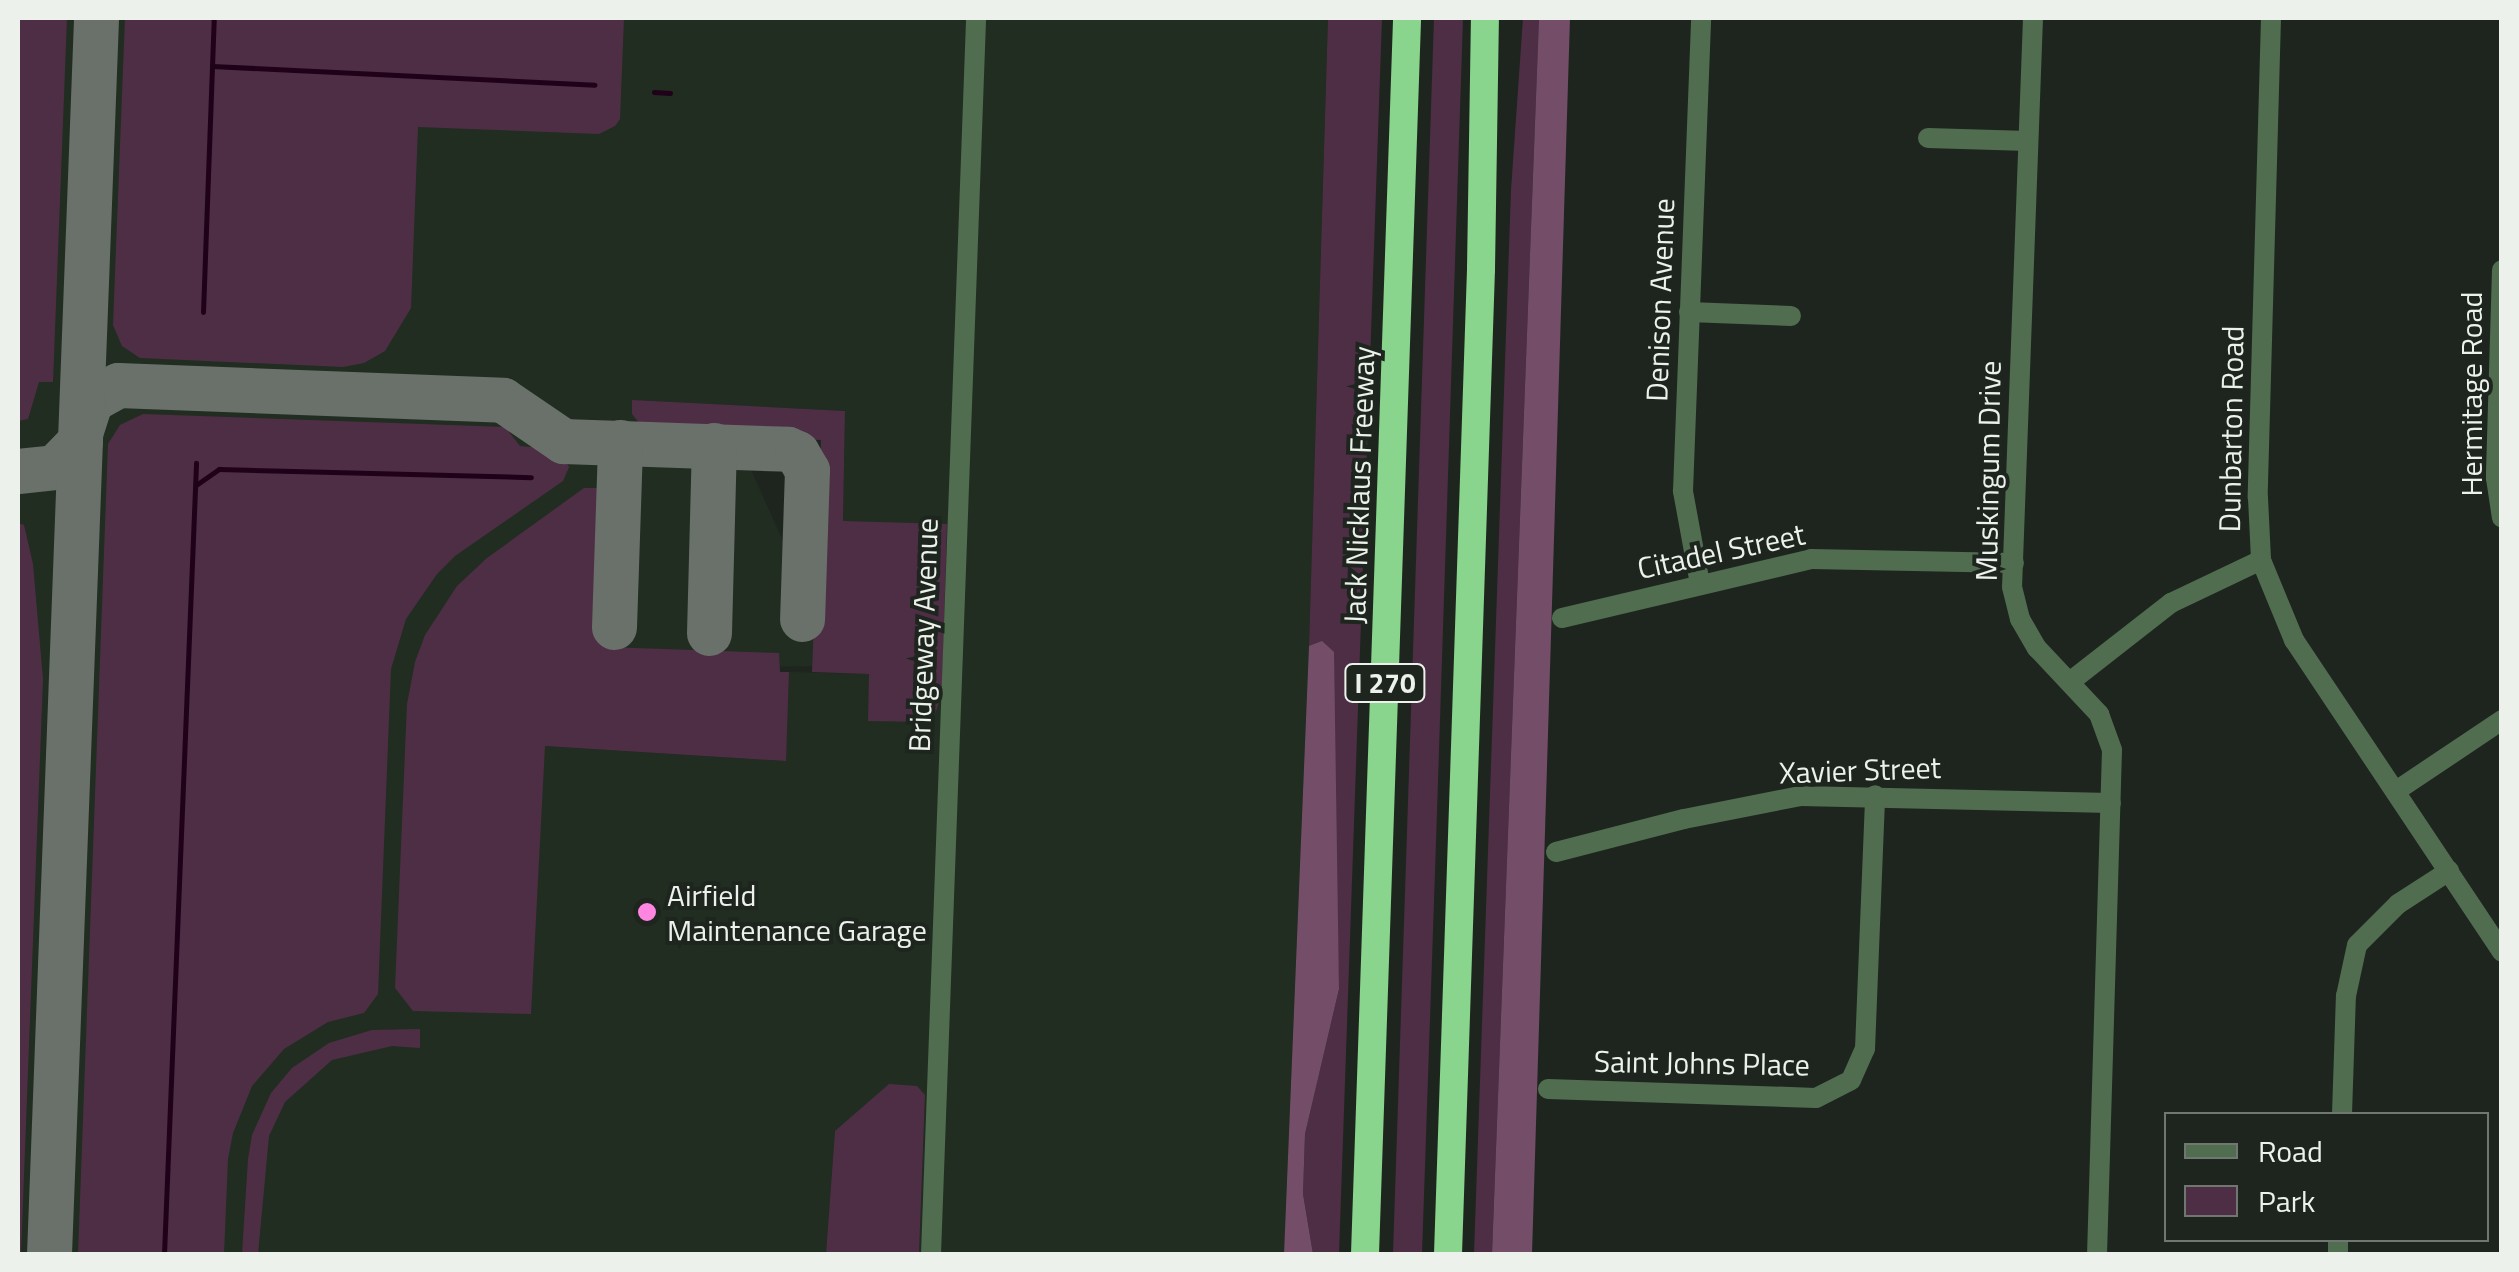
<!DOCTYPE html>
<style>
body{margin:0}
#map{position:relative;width:2519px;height:1272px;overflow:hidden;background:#1e251e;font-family:"Titillium Web",sans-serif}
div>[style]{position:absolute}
.built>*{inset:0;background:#212d21}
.green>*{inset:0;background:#4e2e45}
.forest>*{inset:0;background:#744e69}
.stream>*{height:5px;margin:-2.5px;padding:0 2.5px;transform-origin:2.5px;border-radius:2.5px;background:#1f0219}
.taxiway>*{height:45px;margin:-22.5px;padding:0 22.5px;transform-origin:22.5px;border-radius:22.5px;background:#6a706a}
.minor>*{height:20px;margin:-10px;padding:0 10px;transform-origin:10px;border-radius:10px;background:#506d50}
.highway>*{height:28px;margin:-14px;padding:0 14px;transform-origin:14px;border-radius:14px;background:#89d58d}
.dots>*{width:28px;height:28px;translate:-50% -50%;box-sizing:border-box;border:5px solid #1e251e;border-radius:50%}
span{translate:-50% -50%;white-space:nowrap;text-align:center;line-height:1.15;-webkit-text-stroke:8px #1e251e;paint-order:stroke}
.shield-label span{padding:2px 8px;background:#1e251e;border:2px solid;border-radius:8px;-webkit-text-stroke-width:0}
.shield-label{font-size:28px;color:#ecf1ec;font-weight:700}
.street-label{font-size:30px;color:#ecf1ec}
.poi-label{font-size:30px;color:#ecf1ec}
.left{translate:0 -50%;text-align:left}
.frame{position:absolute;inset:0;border:20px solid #ecf1ec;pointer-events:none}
.legend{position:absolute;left:2164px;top:1112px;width:325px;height:130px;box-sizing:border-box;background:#1e251e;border:2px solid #707770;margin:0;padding:12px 18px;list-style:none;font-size:30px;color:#ecf1ec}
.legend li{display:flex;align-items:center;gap:20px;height:50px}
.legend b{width:50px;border:2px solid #707770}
</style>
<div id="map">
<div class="built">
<div style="clip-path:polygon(evenodd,18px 18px,1328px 18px,1309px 646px,1284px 1254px,919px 1254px,925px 1095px,835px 1131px,826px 1254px,18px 1254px,18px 18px,722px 405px,845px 411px,843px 521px,928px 722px,870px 674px,789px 672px,785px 761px,544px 746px,430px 670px,839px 666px,722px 405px)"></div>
</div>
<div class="green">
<div style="clip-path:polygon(18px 18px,67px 18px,53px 382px,39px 382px,28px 419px,18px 421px)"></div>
<div style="clip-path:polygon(125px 18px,624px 18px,620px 119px,615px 126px,599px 134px,418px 127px,411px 308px,385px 351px,364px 363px,343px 367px,140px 358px,122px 346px,113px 325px)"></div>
<div style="clip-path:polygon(1328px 18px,1382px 18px,1339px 1254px,1313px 1254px,1303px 1194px,1305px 1134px,1339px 989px,1334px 846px,1309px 646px)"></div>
<div style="clip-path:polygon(1434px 18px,1463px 18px,1436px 842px,1422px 1254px,1393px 1254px)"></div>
<div style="clip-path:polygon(1523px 18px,1539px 18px,1492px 1254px,1474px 1254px,1511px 190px)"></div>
<div style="clip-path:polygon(632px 400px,845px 411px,843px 521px,947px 524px,942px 694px,934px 717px,928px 722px,868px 721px,869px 674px,812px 672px,821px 440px,648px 434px,632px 414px)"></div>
<div style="clip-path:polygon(143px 414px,505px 427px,520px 446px,561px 450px,569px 467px,563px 481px,455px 556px,437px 574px,406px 619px,391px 669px,378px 994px,364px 1013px,328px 1022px,284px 1049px,252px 1086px,233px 1133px,228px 1159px,224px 1254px,78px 1254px,108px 444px,120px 425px)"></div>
<div style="clip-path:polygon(584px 488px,599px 488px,610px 504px,606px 647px,779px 653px,780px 672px,789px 672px,786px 761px,545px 746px,531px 1014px,413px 1011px,395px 988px,407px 704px,415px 662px,425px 635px,457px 586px,487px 558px)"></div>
<div style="clip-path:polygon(18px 523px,24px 525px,33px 564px,43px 679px,21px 1254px,18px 1254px)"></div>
<div style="clip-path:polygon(420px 1029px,420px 1048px,392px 1046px,332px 1060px,285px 1102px,269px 1136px,258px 1254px,242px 1254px,248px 1159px,252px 1135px,271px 1093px,292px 1068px,329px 1043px,372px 1030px)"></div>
<div style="clip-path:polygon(889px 1084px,917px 1086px,925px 1095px,919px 1254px,826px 1254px,835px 1131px)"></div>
</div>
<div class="forest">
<div style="clip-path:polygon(1539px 18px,1570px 18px,1532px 1254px,1492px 1254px)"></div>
<div style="clip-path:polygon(1322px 641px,1334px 652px,1339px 989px,1305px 1134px,1303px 1194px,1313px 1254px,1284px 1254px,1309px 646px)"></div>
</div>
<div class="stream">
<div style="left:212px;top:66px;width:383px;rotate:2.8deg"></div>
<div style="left:654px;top:92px;width:16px;rotate:4deg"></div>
<div style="left:203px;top:312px;width:294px;rotate:-87.9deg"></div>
<div style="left:196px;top:485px;width:28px;rotate:-35deg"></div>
<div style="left:219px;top:469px;width:312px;rotate:1.5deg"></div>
<div style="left:164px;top:1254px;width:792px;rotate:-87.68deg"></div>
</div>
<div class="taxiway">
<div style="left:81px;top:430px;width:32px;rotate:-72deg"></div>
<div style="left:91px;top:400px;width:31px;rotate:-29deg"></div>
<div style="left:118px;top:385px;width:385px;rotate:2.2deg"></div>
<div style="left:503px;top:400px;width:73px;rotate:34.3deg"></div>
<div style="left:563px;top:441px;width:225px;rotate:2deg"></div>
<div style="left:788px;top:449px;width:10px;rotate:24deg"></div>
<div style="left:797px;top:453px;width:20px;rotate:60deg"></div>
<div style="left:807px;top:470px;width:149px;rotate:91.9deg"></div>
<div style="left:18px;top:471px;width:37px;rotate:-6deg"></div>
<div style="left:55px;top:467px;width:36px;rotate:-46deg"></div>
<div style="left:614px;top:627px;width:185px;rotate:-88.1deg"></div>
<div style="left:709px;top:633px;width:188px;rotate:-88.5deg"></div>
<div style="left:49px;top:1254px;width:1237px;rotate:-87.82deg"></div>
</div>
<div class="minor">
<div style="left:2033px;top:18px;width:569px;rotate:92.11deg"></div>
<div style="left:2012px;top:587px;width:33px;rotate:76deg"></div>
<div style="left:2020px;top:619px;width:34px;rotate:60deg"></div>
<div style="left:2037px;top:648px;width:91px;rotate:46.8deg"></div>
<div style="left:2099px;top:714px;width:38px;rotate:70deg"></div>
<div style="left:2112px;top:750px;width:504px;rotate:91.7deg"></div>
<div style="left:2271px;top:18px;width:480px;rotate:91.6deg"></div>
<div style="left:2258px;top:498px;width:62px;rotate:87.2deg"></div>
<div style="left:2261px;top:560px;width:87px;rotate:67.6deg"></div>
<div style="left:2294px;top:640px;width:375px;rotate:56.3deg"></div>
<div style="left:1928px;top:138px;width:100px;rotate:1.7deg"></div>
<div style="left:2502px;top:270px;width:208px;rotate:91.7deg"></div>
<div style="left:2496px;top:478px;width:40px;rotate:81.5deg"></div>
<div style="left:1689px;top:312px;width:102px;rotate:2.2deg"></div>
<div style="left:1700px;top:584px;width:95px;rotate:-100.4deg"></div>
<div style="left:1683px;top:491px;width:473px;rotate:-87.8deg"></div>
<div style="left:1562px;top:618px;width:256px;rotate:-13.3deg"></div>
<div style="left:1811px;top:559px;width:203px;rotate:1.1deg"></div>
<div style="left:2071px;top:681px;width:127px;rotate:-38deg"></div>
<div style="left:2171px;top:603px;width:100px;rotate:-25.5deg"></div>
<div style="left:2396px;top:791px;width:128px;rotate:-33.8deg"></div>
<div style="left:1556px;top:852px;width:132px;rotate:-14.5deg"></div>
<div style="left:1684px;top:819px;width:118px;rotate:-11.2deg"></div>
<div style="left:1800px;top:796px;width:311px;rotate:1.3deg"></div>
<div style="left:1548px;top:1089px;width:268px;rotate:1.9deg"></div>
<div style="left:1816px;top:1098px;width:39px;rotate:-27deg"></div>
<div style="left:1851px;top:1080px;width:34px;rotate:-66deg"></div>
<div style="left:1865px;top:1049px;width:254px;rotate:-87.7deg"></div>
<div style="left:2342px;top:1114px;width:118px;rotate:-88.1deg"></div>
<div style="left:2346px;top:996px;width:52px;rotate:-77.8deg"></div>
<div style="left:2357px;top:945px;width:58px;rotate:-45deg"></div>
<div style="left:2398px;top:904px;width:61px;rotate:-32.9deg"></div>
<div style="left:931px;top:1254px;width:1237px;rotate:-87.91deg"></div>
<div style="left:2338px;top:1254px;width:14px;rotate:-90deg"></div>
</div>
<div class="highway">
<div style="left:1365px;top:1254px;width:1237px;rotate:-88.05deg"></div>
<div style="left:1448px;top:1254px;width:986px;rotate:-88.08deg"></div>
<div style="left:1481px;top:269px;width:251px;rotate:-89.1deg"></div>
</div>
<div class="dots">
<div style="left:647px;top:912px;background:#fe86e1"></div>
</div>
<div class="shield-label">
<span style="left:1385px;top:683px">I 270</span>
</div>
<div class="street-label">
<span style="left:1660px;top:300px;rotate:-88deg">Denison Avenue</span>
<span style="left:2471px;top:394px;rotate:-90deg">Hermitage Road</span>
<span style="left:2231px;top:429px;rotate:-89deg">Dunbarton Road</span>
<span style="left:1988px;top:471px;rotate:-89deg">Muskingum Drive</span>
<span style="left:1359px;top:485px;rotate:-88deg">Jack Nicklaus Freeway</span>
<span style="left:1721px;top:551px;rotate:-12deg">Citadel Street</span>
<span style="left:923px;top:635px;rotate:-88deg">Bridgeway Avenue</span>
<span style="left:1860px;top:770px;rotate:-2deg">Xavier Street</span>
<span style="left:1702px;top:1063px;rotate:1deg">Saint Johns Place</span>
</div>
<div class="poi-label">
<span class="left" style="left:667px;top:912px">Airfield<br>Maintenance Garage</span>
</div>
<div class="frame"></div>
<ul class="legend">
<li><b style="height:12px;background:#506d50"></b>Road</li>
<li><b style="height:28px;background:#4e2e45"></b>Park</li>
</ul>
</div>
